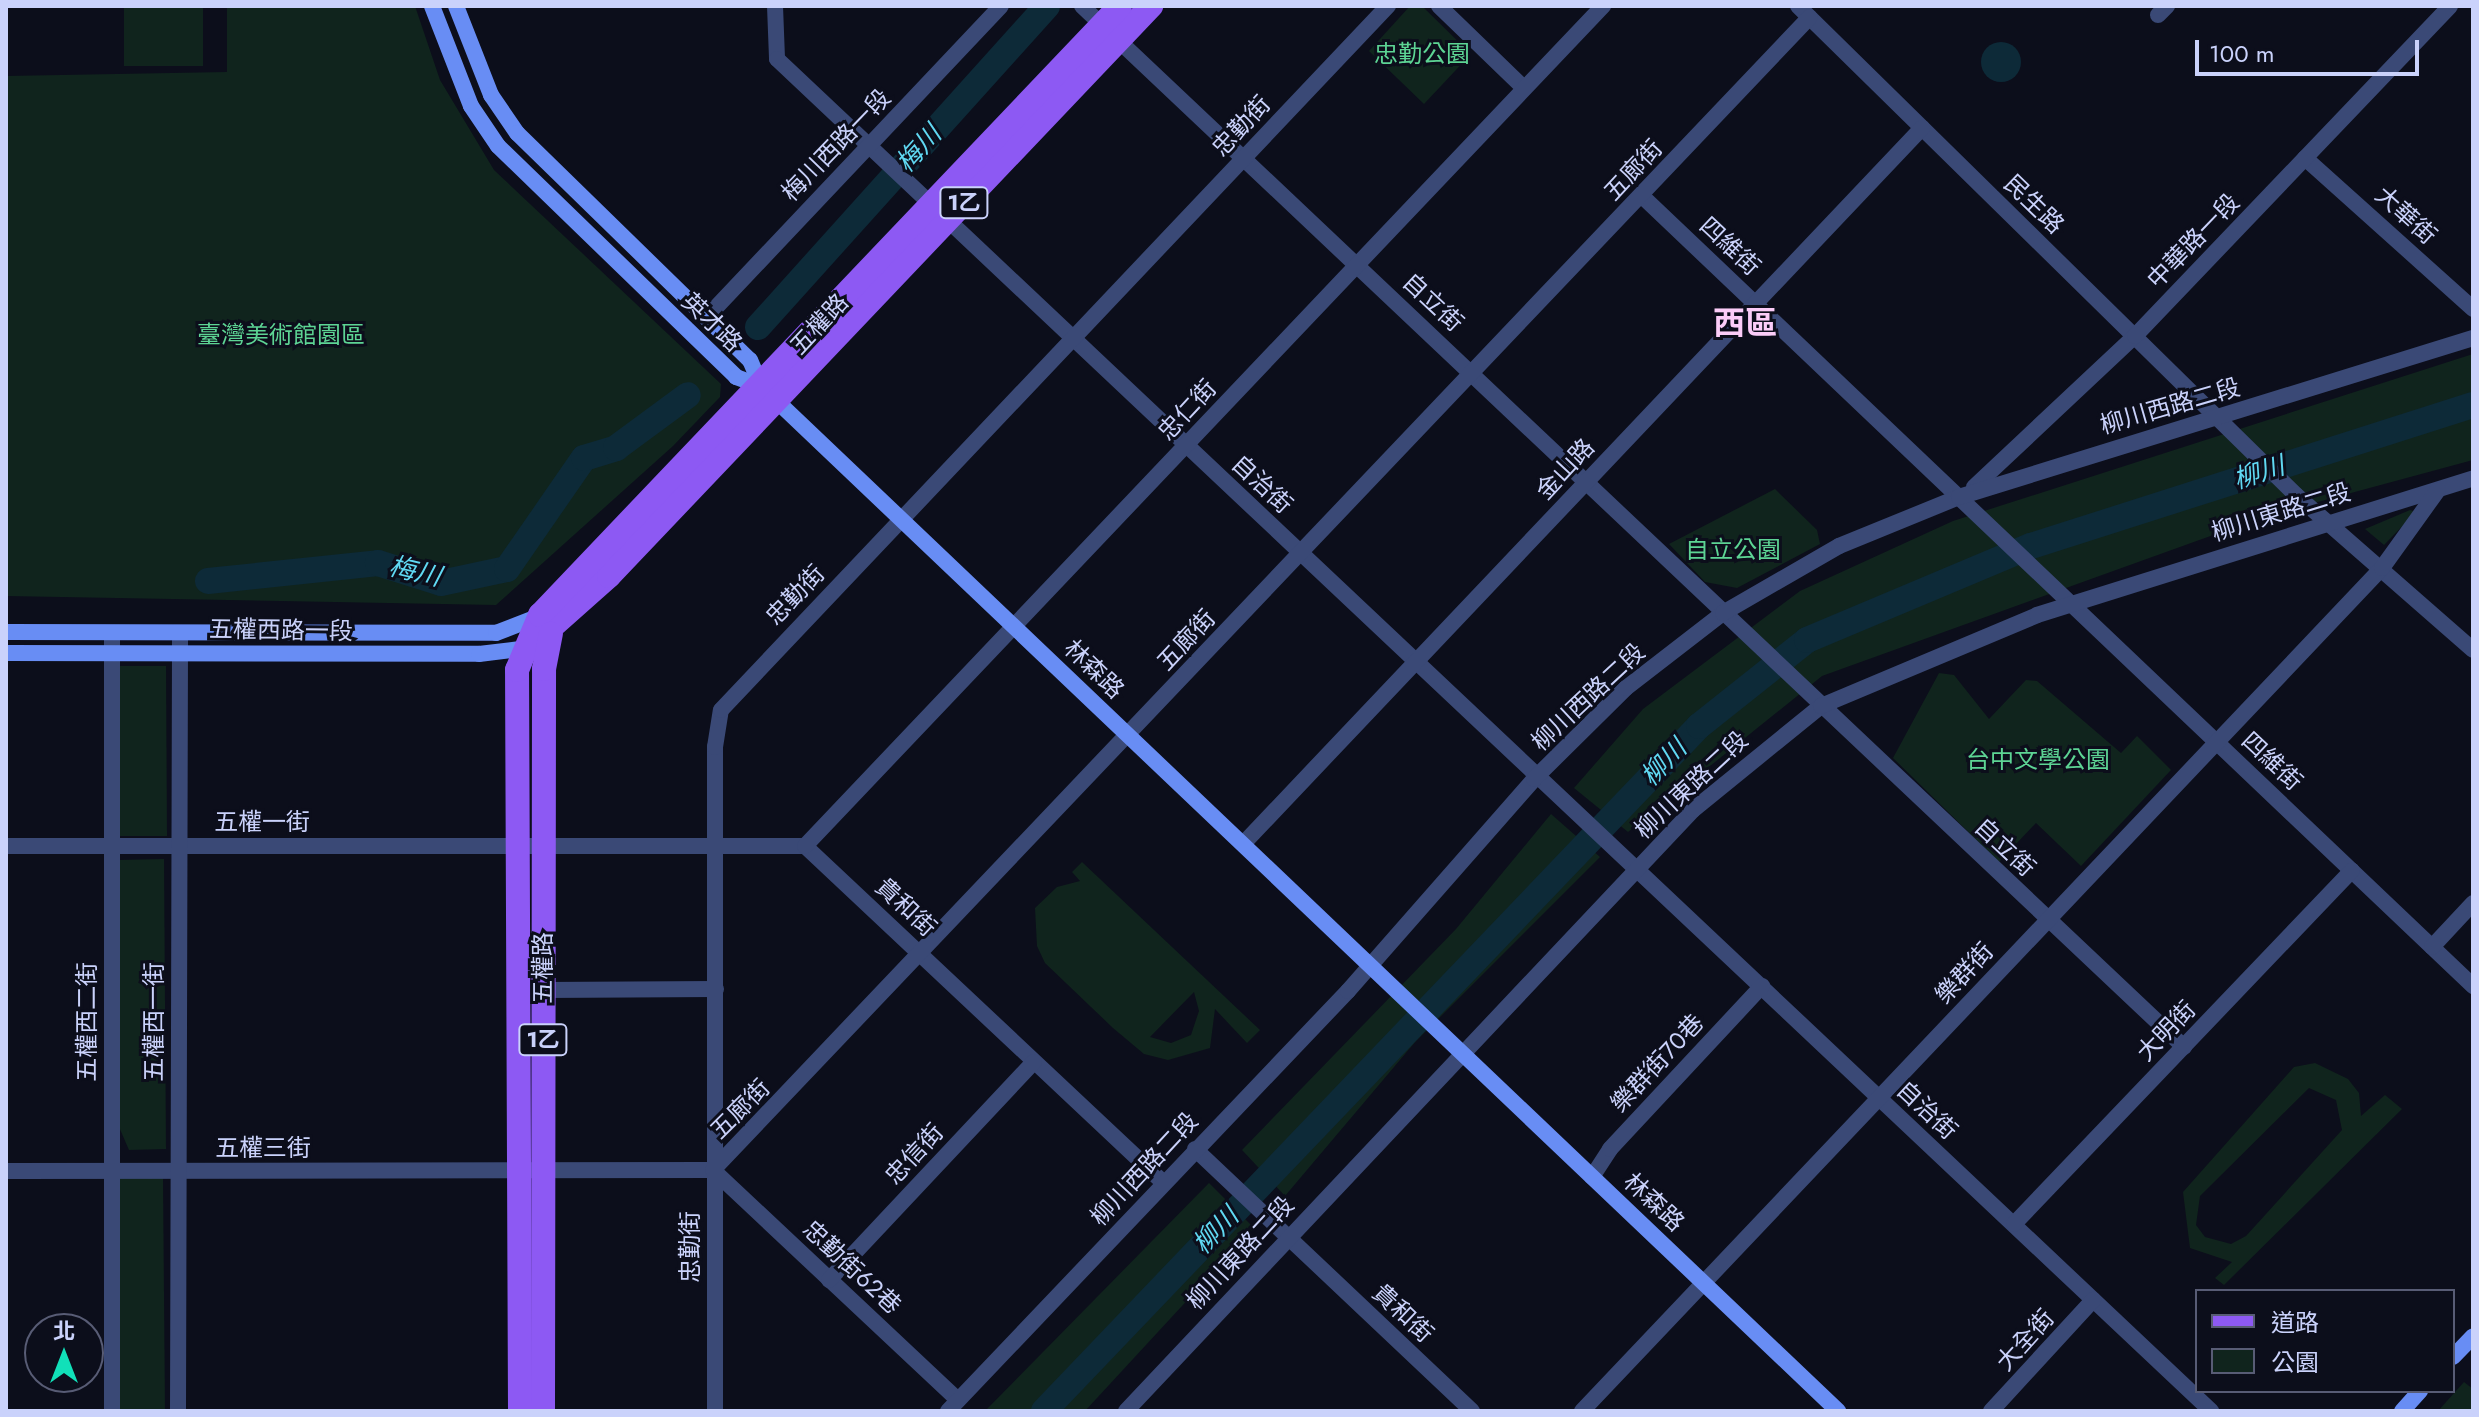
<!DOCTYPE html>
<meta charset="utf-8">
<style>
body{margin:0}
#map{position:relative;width:2479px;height:1417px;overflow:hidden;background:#0c0e1b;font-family:Jost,"Noto Sans TC",sans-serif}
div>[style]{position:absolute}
.green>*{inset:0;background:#10241d}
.water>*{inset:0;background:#0d2a38}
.round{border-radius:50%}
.river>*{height:26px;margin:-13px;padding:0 13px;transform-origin:13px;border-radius:13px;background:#0d2a38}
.street>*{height:16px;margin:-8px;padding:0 8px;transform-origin:8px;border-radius:8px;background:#3a4976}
.secondary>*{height:16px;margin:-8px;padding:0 8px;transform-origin:8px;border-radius:8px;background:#688df4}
.primary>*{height:24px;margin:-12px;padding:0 12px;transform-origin:12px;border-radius:12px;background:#8d59f3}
span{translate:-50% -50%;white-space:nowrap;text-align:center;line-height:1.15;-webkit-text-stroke:6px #0c0e1b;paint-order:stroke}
.shield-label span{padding:2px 6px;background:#0c0e1b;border:2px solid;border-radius:6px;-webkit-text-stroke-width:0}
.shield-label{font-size:22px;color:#cad2fb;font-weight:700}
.park-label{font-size:24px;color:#5dd494}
.street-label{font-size:24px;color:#cad2fb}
.water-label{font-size:26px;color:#60d9f3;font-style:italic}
.district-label{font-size:32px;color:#fbccf8;font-weight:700}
.frame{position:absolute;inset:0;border:8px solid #cad2fb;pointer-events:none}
.legend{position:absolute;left:2195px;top:1289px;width:260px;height:104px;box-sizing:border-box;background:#0c0e1b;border:2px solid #585c75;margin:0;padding:10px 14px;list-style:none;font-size:24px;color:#cad2fb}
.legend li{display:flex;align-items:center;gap:16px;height:40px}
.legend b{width:40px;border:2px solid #585c75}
.north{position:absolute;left:24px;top:1313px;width:80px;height:80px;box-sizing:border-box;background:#0c0e1b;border:2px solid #585c75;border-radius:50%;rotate:0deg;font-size:22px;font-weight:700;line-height:32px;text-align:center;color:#cad2fb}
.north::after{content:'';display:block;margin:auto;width:28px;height:36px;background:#11e0b9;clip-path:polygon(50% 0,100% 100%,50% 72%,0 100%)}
.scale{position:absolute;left:2195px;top:40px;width:224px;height:36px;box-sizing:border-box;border:4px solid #cad2fb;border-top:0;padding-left:10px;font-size:24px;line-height:28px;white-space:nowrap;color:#cad2fb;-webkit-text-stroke:6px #0c0e1b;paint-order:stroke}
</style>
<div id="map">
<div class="green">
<div style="clip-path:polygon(124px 6px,203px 6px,203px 66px,124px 66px)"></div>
<div style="clip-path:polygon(227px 6px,415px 6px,440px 80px,494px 170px,721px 384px,720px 397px,673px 446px,496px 605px,6px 596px,6px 76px,227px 72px)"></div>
<div style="clip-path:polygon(1410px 6px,1422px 6px,1471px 54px,1424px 104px,1369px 51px)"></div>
<div style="clip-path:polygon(2473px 354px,2473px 460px,2266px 516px,1822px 676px,1628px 832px,1574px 788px,1643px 709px,1800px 591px,1953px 521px)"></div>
<div style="clip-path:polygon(1775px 489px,1817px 530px,1820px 544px,1737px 588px,1705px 582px,1669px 544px)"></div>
<div style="clip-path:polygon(2410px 510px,2416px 512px,2384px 545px,2365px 529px)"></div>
<div style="clip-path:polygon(114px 666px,166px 666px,167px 836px,115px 836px)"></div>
<div style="clip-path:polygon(1939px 673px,1954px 675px,1989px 719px,2026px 680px,2037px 681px,2121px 753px,2137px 736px,2171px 770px,2081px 866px,2036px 823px,1999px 862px,1893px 758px)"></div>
<div style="clip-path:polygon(1551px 814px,1600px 857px,1416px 1041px,1285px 1196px,1242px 1150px,1456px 929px)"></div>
<div style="clip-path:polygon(164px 859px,166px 1149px,129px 1150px,119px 1127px,118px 860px)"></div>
<div style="clip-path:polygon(evenodd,1082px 862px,1260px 1030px,1247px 1043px,1215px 1009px,1210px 1048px,1168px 1060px,1144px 1054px,1113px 1028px,1045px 963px,1037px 946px,1035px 908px,1057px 887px,1080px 881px,1072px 872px,1082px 862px,1194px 992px,1199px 1011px,1191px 1035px,1171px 1043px,1150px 1037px,1194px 992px)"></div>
<div style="clip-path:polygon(evenodd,2315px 1063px,2348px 1079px,2359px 1093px,2361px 1116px,2385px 1095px,2402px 1109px,2224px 1285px,2215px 1278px,2232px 1262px,2190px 1248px,2183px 1192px,2294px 1067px,2315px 1063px,2309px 1088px,2336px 1100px,2342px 1130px,2246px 1236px,2231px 1244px,2205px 1237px,2196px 1225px,2200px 1196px,2309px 1088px)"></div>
<div style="clip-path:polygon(120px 1178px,163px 1178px,165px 1411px,117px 1411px)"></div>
<div style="clip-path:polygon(1209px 1183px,1254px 1228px,1085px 1411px,985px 1411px)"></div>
<div style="clip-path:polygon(2464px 1382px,2473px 1389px,2473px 1411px,2438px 1411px)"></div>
</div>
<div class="water">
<div class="round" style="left:1981px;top:42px;width:40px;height:40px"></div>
</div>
<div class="river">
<div style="left:758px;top:327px;width:432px;rotate:-48deg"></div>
<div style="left:208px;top:581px;width:171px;rotate:-6deg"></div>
<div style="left:378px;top:563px;width:66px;rotate:17.6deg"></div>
<div style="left:441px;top:583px;width:67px;rotate:-12deg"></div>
<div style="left:507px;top:569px;width:135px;rotate:-55.3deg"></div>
<div style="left:584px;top:458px;width:34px;rotate:-17deg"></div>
<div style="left:616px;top:448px;width:89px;rotate:-36.4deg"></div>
<div style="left:1044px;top:1411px;width:948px;rotate:-46.28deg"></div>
<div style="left:1699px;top:726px;width:138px;rotate:-38.5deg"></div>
<div style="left:1807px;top:640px;width:243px;rotate:-22.8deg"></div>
<div style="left:2031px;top:546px;width:464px;rotate:-17.7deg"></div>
</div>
<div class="street">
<div style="left:775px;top:6px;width:53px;rotate:87.8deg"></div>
<div style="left:777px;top:59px;width:1971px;rotate:43.31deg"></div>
<div style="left:1082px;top:6px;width:1516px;rotate:43.37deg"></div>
<div style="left:1439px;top:6px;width:118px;rotate:44deg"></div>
<div style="left:1798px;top:6px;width:698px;rotate:44.48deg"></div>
<div style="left:2296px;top:495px;width:235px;rotate:41.2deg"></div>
<div style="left:2158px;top:15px;width:13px;rotate:-45deg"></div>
<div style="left:2305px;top:158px;width:226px;rotate:41.9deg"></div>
<div style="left:1642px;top:196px;width:1147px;rotate:43.55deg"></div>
<div style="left:706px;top:318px;width:429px;rotate:-46.6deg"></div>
<div style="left:1974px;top:487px;width:221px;rotate:-43.2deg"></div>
<div style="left:2135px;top:336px;width:456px;rotate:-46.3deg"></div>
<div style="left:1243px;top:844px;width:987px;rotate:-46.52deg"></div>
<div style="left:6px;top:846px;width:799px"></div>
<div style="left:805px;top:846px;width:492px;rotate:43.2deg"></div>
<div style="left:805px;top:846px;width:1159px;rotate:-46.47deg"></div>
<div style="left:2432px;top:947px;width:60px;rotate:-47deg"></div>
<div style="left:543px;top:990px;width:173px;rotate:-0.3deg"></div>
<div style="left:1195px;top:1149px;width:381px;rotate:43.4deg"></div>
<div style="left:713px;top:1170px;width:336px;rotate:43.2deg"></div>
<div style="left:6px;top:1171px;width:707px;rotate:-0.08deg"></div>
<div style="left:713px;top:1170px;width:1591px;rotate:-46.43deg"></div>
<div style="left:1592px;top:1177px;width:33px;rotate:-57deg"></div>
<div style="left:1610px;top:1149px;width:223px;rotate:-47deg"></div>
<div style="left:2014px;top:1224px;width:489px;rotate:-46.3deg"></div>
<div style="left:829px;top:1280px;width:299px;rotate:-46.8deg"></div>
<div style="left:112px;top:1411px;width:778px;rotate:-90deg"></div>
<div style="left:178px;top:1411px;width:777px;rotate:-89.85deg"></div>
<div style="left:715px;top:1411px;width:664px;rotate:-90deg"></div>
<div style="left:715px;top:747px;width:37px;rotate:-81deg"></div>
<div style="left:721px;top:710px;width:970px;rotate:-46.55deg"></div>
<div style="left:948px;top:1411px;width:580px;rotate:-46.4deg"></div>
<div style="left:1348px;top:991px;width:282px;rotate:-48.7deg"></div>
<div style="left:1534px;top:779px;width:129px;rotate:-44.7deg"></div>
<div style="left:1626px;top:688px;width:123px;rotate:-37.7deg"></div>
<div style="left:1723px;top:613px;width:134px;rotate:-30deg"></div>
<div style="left:1839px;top:546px;width:130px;rotate:-22.2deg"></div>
<div style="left:1959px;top:497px;width:538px;rotate:-17.19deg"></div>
<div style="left:1126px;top:1411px;width:826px;rotate:-46.67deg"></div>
<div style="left:1693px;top:810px;width:165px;rotate:-39.1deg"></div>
<div style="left:1821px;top:706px;width:234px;rotate:-22.8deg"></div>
<div style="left:2037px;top:615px;width:457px;rotate:-17.4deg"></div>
<div style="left:1582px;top:1411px;width:1162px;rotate:-46.5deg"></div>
<div style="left:2382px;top:568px;width:96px;rotate:-54.3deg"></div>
<div style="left:1991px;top:1411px;width:151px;rotate:-47.4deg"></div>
</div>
<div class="secondary">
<div style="left:432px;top:6px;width:107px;rotate:68.7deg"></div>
<div style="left:471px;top:106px;width:48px;rotate:56deg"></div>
<div style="left:498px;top:146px;width:332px;rotate:44.1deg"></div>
<div style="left:736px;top:377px;width:27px;rotate:20deg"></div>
<div style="left:456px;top:6px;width:96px;rotate:68.5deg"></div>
<div style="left:491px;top:95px;width:46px;rotate:55.6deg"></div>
<div style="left:517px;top:133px;width:325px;rotate:44.3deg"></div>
<div style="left:750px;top:360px;width:28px;rotate:67deg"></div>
<div style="left:761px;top:386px;width:1487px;rotate:43.58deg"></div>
<div style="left:6px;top:632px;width:490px;rotate:0.1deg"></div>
<div style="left:496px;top:633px;width:47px;rotate:-21.1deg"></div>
<div style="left:6px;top:653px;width:473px;rotate:0.1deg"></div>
<div style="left:479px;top:654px;width:49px;rotate:-7deg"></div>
<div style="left:2453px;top:1357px;width:29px;rotate:-46deg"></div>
<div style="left:2402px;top:1411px;width:27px;rotate:-48deg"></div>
</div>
<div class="primary">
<div style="left:528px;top:648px;width:108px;rotate:-41.6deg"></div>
<div style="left:609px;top:576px;width:787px;rotate:-46.44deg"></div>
<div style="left:520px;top:1411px;width:741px;rotate:-90.23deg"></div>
<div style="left:517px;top:670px;width:60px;rotate:-67.3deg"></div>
<div style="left:540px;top:615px;width:841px;rotate:-46.4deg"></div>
<div style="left:543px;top:1411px;width:742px;rotate:-89.92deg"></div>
<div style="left:544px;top:669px;width:36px;rotate:-79deg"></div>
</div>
<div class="shield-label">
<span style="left:964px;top:203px">1乙</span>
<span style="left:543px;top:1040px">1乙</span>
</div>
<div class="park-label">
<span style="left:1422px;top:54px">忠勤公園</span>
<span style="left:281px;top:335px">臺灣美術館園區</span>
<span style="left:1733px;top:550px">自立公園</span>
<span style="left:2038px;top:760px">台中文學公園</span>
</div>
<div class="street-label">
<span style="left:1241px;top:126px;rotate:-47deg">忠勤街</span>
<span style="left:836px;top:145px;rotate:-46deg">梅川西路一段</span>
<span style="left:1633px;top:170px;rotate:-47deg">五廊街</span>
<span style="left:2034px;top:204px;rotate:44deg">民生路</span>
<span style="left:2406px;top:215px;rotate:42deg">大華街</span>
<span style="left:2193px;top:241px;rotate:-46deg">中華路一段</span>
<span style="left:1730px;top:246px;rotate:43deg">四維街</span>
<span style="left:1433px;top:302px;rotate:43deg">自立街</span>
<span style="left:712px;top:322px;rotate:44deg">英才路</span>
<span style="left:819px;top:324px;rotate:-47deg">五權路</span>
<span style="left:2170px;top:406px;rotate:-16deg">柳川西路二段</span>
<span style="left:1187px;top:410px;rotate:-47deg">忠仁街</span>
<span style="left:1565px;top:469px;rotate:-47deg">金山路</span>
<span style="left:1262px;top:484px;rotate:43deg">自治街</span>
<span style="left:2281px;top:512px;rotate:-17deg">柳川東路二段</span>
<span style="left:795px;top:595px;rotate:-46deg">忠勤街</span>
<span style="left:281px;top:630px;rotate:1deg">五權西路一段</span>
<span style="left:1186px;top:640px;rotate:-47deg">五廊街</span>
<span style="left:1094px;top:669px;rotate:44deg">林森路</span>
<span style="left:1588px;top:697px;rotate:-43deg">柳川西路二段</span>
<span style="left:2272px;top:761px;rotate:43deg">四維街</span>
<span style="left:1691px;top:785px;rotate:-43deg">柳川東路二段</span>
<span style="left:262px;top:822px">五權一街</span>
<span style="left:2005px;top:847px;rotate:43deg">自立街</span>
<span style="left:906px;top:907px;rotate:43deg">貴和街</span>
<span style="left:543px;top:968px;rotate:-90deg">五權路</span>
<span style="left:1964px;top:973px;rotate:-47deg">樂群街</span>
<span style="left:87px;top:1022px;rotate:-90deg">五權西二街</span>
<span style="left:154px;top:1022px;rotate:-90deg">五權西一街</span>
<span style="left:2166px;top:1031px;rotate:-46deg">大明街</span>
<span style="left:1657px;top:1063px;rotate:-47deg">樂群街70巷</span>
<span style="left:740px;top:1109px;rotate:-45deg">五廊街</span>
<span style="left:1927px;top:1110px;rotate:43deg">自治街</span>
<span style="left:263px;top:1148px">五權三街</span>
<span style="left:914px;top:1154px;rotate:-47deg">忠信街</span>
<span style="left:1144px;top:1169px;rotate:-47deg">柳川西路二段</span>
<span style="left:1654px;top:1202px;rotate:43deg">林森路</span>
<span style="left:690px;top:1247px;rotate:-90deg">忠勤街</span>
<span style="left:1240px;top:1253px;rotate:-47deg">柳川東路二段</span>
<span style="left:852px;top:1267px;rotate:43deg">忠勤街62巷</span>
<span style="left:1403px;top:1313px;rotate:43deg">貴和街</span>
<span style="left:2025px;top:1340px;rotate:-48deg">大全街</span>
</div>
<div class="water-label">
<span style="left:919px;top:149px;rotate:-48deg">梅川</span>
<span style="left:2259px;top:473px;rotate:-18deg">柳川</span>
<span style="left:415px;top:572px;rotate:13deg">梅川</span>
<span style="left:1664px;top:763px;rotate:-46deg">柳川</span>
<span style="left:1216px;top:1231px;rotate:-46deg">柳川</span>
</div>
<div class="district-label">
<span style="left:1745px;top:323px">西區</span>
</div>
<div class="frame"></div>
<ul class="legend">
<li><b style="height:10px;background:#8d59f3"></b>道路</li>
<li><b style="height:22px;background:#10241d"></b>公園</li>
</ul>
<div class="north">北</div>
<div class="scale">100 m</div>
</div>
